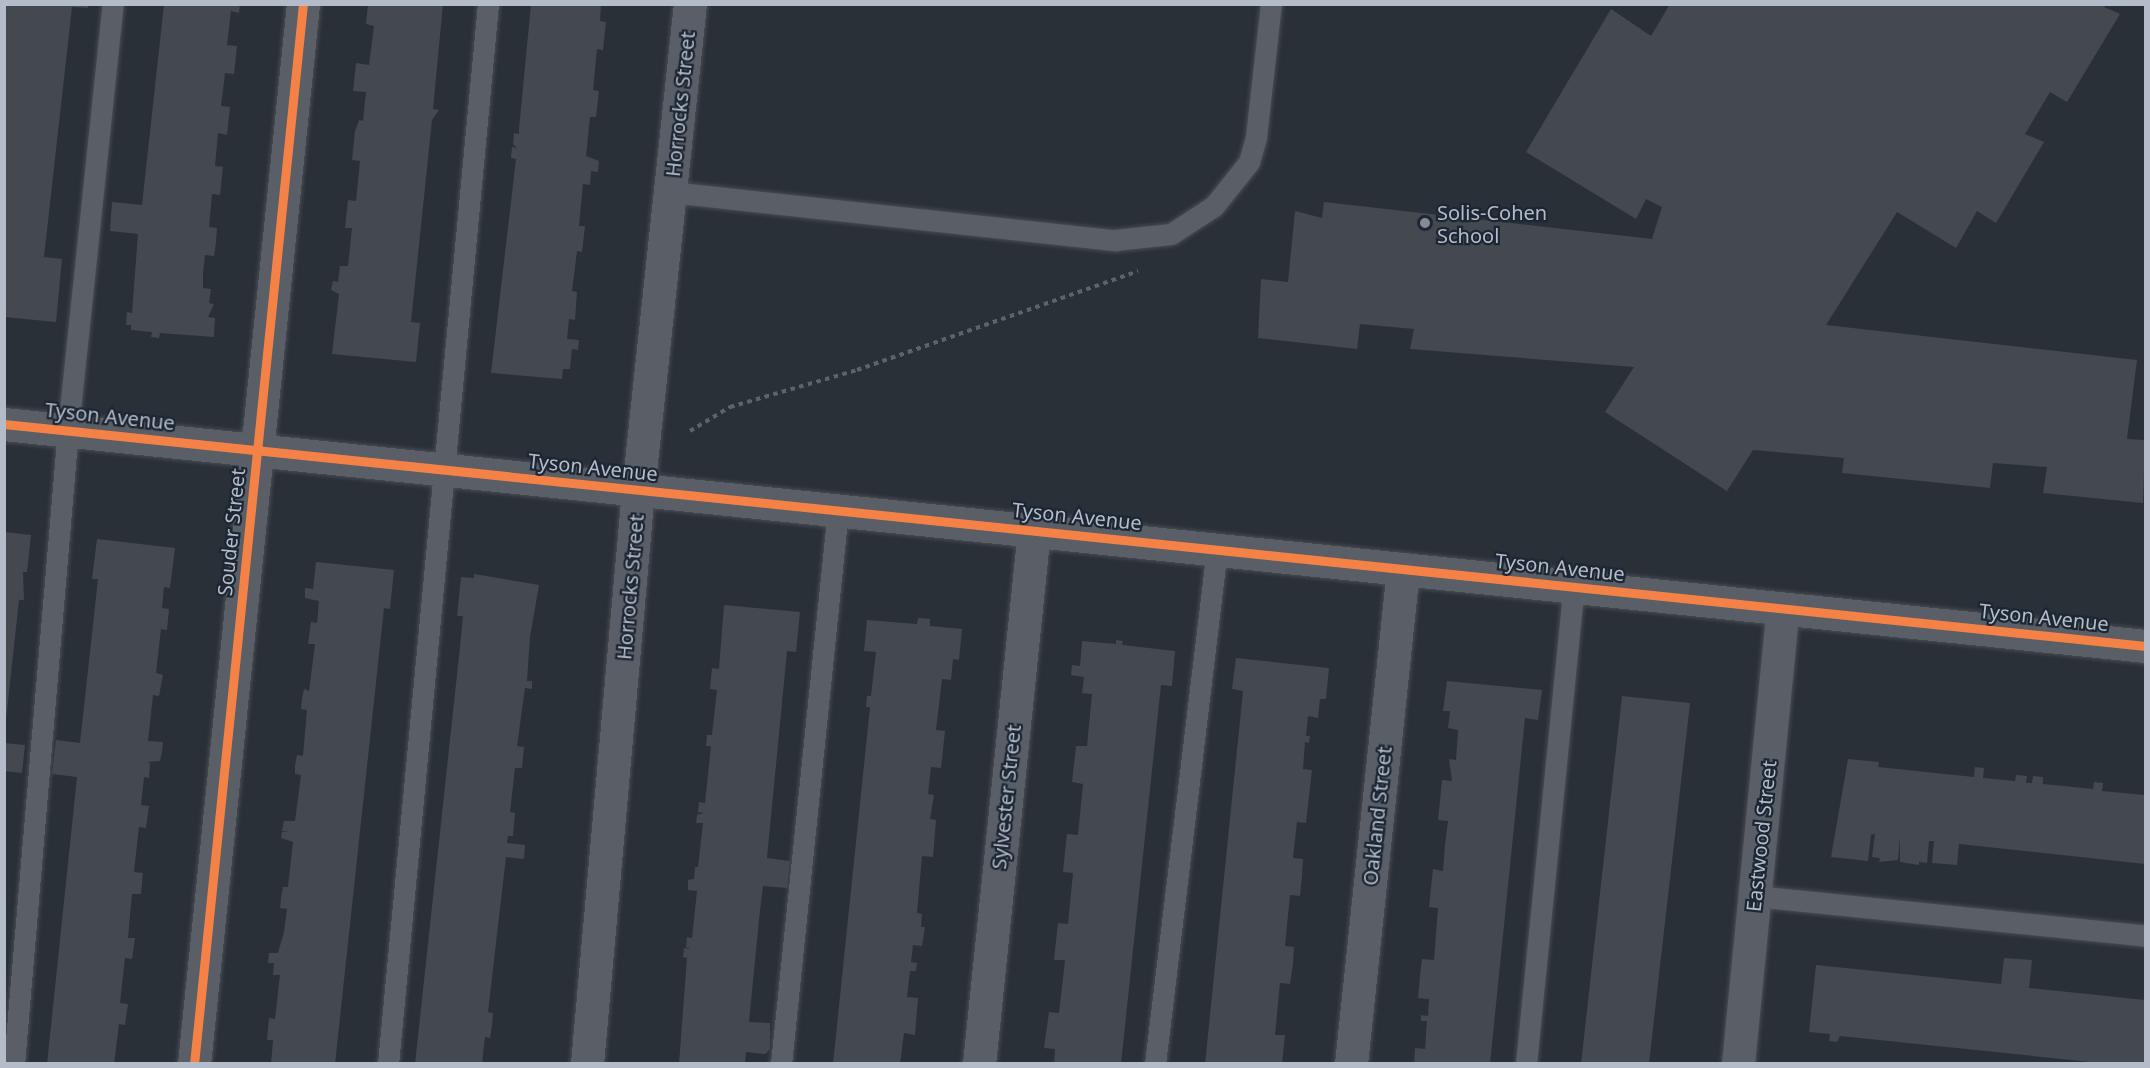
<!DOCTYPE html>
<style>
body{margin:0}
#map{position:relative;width:2150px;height:1068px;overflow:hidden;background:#2a3038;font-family:"Noto Sans",sans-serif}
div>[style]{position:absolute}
.building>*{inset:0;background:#444950}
.path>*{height:4px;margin-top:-2px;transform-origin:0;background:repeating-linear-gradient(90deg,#5d636a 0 4.5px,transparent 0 9px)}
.roads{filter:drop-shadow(0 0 2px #484c53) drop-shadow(0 0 2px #484c53)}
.service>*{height:21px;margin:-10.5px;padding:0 10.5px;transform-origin:10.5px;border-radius:10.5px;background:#5a5e66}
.minor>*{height:33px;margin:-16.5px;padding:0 16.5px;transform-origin:16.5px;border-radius:16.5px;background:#5a5e66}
.tertiary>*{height:33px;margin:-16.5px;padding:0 16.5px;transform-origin:16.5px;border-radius:16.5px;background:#5a5e66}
.cycleway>*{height:9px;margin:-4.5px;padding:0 4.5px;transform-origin:4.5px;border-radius:4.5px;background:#f48246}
.dots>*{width:16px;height:16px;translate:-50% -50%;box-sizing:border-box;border:3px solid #1d2633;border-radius:50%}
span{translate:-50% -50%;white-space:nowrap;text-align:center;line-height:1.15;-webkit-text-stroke:4.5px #1d2633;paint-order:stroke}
.street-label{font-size:20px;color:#b4bcc9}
.poi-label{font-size:20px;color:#b4bcc9}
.left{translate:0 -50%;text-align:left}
.frame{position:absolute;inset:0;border:6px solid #b4bcc9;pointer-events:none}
</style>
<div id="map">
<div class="building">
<div style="clip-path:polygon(4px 4px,88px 4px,88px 8px,72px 7px,44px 257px,62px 259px,56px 322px,4px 317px)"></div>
<div style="clip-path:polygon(164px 4px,240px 4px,239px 13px,231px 11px,227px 45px,237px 46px,234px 74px,225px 73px,221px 106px,230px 107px,227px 135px,218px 133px,215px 166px,223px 167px,220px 195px,212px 194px,209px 227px,217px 228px,216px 242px,214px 256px,205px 255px,203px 273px,203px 288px,211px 289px,209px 303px,214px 304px,208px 317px,215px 318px,214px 337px,160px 333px,159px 338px,151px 337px,152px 332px,131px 330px,131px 325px,126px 325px,127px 312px,132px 313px,138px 234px,110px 231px,112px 202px,142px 205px)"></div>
<div style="clip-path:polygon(368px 4px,443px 4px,433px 109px,439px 110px,432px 120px,411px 322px,420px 323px,416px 362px,332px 354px,339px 294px,331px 290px,333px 281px,338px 282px,340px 266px,348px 266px,352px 228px,345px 228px,348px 200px,356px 201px,360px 161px,352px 160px,355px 131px,359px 120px,363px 121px,366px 92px,353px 91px,356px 63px,369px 65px,374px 26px,366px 24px)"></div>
<div style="clip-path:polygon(531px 4px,601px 4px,600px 21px,606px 22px,603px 50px,597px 49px,593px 90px,599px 91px,596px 117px,590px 117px,586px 156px,599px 161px,598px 172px,591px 171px,590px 185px,583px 184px,579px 226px,585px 226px,582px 252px,577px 251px,572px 291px,577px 292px,575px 320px,569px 319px,567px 339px,579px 340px,578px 350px,572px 349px,570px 369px,563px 369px,562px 379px,491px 373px,516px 159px,511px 158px,512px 147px,517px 148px,513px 144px,514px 133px,519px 134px,519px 129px)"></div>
<div style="clip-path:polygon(1670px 4px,2107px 4px,2104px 7px,2120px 14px,2067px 102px,2050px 92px,2025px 134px,2044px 142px,1996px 223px,1977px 211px,1956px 248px,1897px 212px,1826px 325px,2137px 360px,2127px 439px,2145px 440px,2143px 503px,2043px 493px,2047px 467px,1993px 463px,1990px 488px,1842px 473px,1844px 458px,1753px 450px,1727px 491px,1605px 412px,1634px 367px,1410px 349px,1414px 329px,1360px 324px,1357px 349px,1258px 338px,1261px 279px,1288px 282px,1295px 211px,1322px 218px,1324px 202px,1652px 239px,1662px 207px,1646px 199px,1636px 219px,1526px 152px,1611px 9px,1651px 36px)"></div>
<div style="clip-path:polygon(4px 532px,31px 535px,27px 572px,23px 572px,24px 600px,19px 600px,6px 720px)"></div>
<div style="clip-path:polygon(97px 539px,175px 548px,170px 588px,164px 587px,162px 608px,169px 609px,167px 630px,161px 629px,156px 673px,163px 675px,159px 696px,153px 695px,148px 741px,163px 742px,162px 752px,160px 761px,147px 762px,150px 763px,149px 778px,144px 777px,141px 805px,149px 806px,146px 828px,139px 827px,134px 872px,143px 873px,141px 894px,132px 894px,128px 938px,135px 938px,132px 959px,125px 958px,120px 1003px,128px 1004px,125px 1025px,119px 1024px,114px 1064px,47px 1064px,77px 777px,52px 774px,56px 740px,80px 743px,98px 579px,92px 579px)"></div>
<div style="clip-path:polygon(316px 562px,394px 570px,390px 609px,384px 608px,335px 1064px,271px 1064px,273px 1040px,267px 1040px,269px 1018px,275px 1019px,280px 975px,273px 975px,274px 963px,268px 963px,269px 953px,278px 953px,284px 932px,287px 909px,280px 908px,281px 898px,283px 887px,288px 887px,293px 842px,281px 838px,282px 832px,289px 831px,282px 831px,284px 821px,295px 821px,301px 775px,295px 774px,295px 765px,297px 755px,303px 756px,307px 710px,301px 709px,302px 699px,304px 689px,309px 691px,315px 644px,308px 644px,311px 622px,317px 623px,319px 601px,305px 598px,305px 588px,313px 589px)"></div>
<div style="clip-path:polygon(474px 574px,539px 585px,530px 637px,527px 681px,532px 681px,532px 689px,525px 688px,517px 746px,524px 747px,522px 768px,515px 768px,510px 812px,515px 813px,513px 836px,508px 836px,507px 843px,525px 845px,524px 859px,506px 857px,488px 1012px,493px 1013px,492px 1026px,490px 1038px,485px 1037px,482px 1064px,415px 1064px,460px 647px,463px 616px,457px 616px,461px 577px,474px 578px)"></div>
<div style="clip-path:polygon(724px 605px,800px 612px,796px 652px,787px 651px,767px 858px,790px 861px,787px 888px,763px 886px,759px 920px,749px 1022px,770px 1023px,770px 1049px,765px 1054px,746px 1052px,745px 1064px,679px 1064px,687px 958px,683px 957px,684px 948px,691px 949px,686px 947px,687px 937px,692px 938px,697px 891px,688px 890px,688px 880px,694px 879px,695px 867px,698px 867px,703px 823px,696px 823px,697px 815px,704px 813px,698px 812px,699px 802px,705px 803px,711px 746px,706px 746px,707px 735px,712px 735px,717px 690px,710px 689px,712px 668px,719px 669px)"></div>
<div style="clip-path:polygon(918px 618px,930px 619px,930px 626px,962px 629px,959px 660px,953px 659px,951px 680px,942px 679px,936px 730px,945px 731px,941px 768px,931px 767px,928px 794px,934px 795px,930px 819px,936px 820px,933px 857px,922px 856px,917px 913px,922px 914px,921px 927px,925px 927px,922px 946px,913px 945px,911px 962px,917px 963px,916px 971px,910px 971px,907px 997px,918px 998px,915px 1035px,904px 1033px,900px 1064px,833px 1064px,870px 707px,866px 707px,867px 696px,871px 696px,876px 652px,864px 651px,867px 620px,917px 624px)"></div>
<div style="clip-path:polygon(1116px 640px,1123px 641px,1122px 645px,1175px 651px,1172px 686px,1161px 685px,1121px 1064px,1054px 1064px,1055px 1049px,1044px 1048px,1049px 1012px,1059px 1013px,1065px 960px,1054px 960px,1056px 941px,1058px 923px,1068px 924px,1073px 873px,1063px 872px,1065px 852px,1067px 834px,1078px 835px,1083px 784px,1072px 782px,1076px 746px,1087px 746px,1092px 694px,1082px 693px,1084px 677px,1071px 675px,1072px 665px,1080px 666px,1082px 641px,1116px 644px)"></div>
<div style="clip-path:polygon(1236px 658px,1329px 668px,1326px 699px,1320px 699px,1318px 718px,1308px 716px,1306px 736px,1310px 736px,1309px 743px,1305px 742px,1303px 769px,1312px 770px,1306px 823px,1297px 822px,1293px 858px,1303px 859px,1302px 876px,1300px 896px,1290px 895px,1285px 946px,1294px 947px,1293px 964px,1290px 984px,1280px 983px,1275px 1035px,1285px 1035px,1282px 1064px,1205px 1064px,1243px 691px,1232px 689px)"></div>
<div style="clip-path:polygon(1447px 681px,1542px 690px,1538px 720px,1525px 718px,1490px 1064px,1414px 1064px,1415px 1048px,1425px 1049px,1427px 1021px,1421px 1021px,1421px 1015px,1428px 1016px,1429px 999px,1418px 998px,1420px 976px,1422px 959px,1434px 960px,1438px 908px,1429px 907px,1433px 869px,1443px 871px,1445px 845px,1448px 821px,1438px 820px,1442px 780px,1452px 781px,1449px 759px,1456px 760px,1458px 730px,1448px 728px,1450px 711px,1443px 711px)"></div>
<div style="clip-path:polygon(1622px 696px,1690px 703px,1659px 975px,1649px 1064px,1581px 1064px)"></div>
<div style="clip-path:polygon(4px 743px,25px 745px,22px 773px,4px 771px)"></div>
<div style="clip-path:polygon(1848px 759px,1879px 762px,1878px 767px,1974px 777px,1975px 767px,1984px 768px,1983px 778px,2015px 781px,2016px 775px,2027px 776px,2026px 783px,2032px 783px,2033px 776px,2043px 777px,2043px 784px,2093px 789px,2094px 782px,2103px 783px,2102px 791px,2145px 795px,2145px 864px,1959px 844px,1957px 865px,1932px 863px,1934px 841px,1929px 841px,1927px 863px,1919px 862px,1919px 865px,1900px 862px,1900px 837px,1898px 860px,1879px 862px,1880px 858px,1872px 857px,1875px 834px,1871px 835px,1868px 861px,1831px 857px)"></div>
<div style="clip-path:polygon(2004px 958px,2032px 960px,2029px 988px,2145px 1000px,2145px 1064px,2110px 1064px,1840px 1036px,1837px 1042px,1829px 1041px,1830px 1034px,1809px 1032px,1816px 965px,2001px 984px)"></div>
</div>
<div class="path">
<div style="left:690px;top:431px;width:47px;rotate:-31deg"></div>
<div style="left:730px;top:407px;width:132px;rotate:-16.2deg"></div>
<div style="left:857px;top:370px;width:298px;rotate:-19.4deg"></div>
</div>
<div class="roads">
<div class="service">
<div style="left:670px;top:192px;width:448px;rotate:6.2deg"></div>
<div style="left:1115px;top:240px;width:56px;rotate:-6.1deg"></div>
<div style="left:1171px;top:234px;width:51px;rotate:-33.1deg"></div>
<div style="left:1214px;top:206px;width:56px;rotate:-51.5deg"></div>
<div style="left:1249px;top:162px;width:26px;rotate:-74deg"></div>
<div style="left:1256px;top:137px;width:134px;rotate:-83.6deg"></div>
<div style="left:1755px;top:896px;width:393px;rotate:5.8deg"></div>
<div style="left:14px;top:1064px;width:637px;rotate:-85.14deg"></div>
<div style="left:68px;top:429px;width:427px;rotate:-84deg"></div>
<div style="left:388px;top:1064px;width:1065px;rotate:-84.61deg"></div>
<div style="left:781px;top:1064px;width:557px;rotate:-84.13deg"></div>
<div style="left:1155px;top:1064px;width:519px;rotate:-83.14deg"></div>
<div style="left:1526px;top:1064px;width:479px;rotate:-84.3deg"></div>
</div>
<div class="minor">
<div style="left:194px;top:1064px;width:1066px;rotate:-84.13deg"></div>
<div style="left:587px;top:1064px;width:576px;rotate:-84.92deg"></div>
<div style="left:638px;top:490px;width:489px;rotate:-83.9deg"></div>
<div style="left:979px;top:1064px;width:537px;rotate:-84.12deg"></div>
<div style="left:1351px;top:1064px;width:498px;rotate:-84deg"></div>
<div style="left:1738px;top:1064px;width:457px;rotate:-84.4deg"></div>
</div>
<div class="tertiary">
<div style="left:4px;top:424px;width:2153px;rotate:5.92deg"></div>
</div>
</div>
<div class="cycleway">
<div style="left:4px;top:424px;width:2153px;rotate:5.92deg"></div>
<div style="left:194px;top:1064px;width:1066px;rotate:-84.13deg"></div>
</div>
<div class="dots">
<div style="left:1425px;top:223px;background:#848b96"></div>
</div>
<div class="street-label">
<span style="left:680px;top:104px;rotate:-84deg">Horrocks Street</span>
<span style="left:110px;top:416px;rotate:6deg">Tyson Avenue</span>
<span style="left:593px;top:467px;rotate:6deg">Tyson Avenue</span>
<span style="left:1077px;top:516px;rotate:6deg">Tyson Avenue</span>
<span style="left:231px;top:532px;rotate:-84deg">Souder Street</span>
<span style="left:1560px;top:567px;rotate:6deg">Tyson Avenue</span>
<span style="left:630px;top:587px;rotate:-85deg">Horrocks Street</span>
<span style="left:2044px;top:617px;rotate:6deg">Tyson Avenue</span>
<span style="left:1006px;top:797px;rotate:-84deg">Sylvester Street</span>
<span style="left:1377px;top:816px;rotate:-84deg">Oakland Street</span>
<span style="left:1761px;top:836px;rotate:-84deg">Eastwood Street</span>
</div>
<div class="poi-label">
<span class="left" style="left:1437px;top:224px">Solis-Cohen<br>School</span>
</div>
<div class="frame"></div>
</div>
